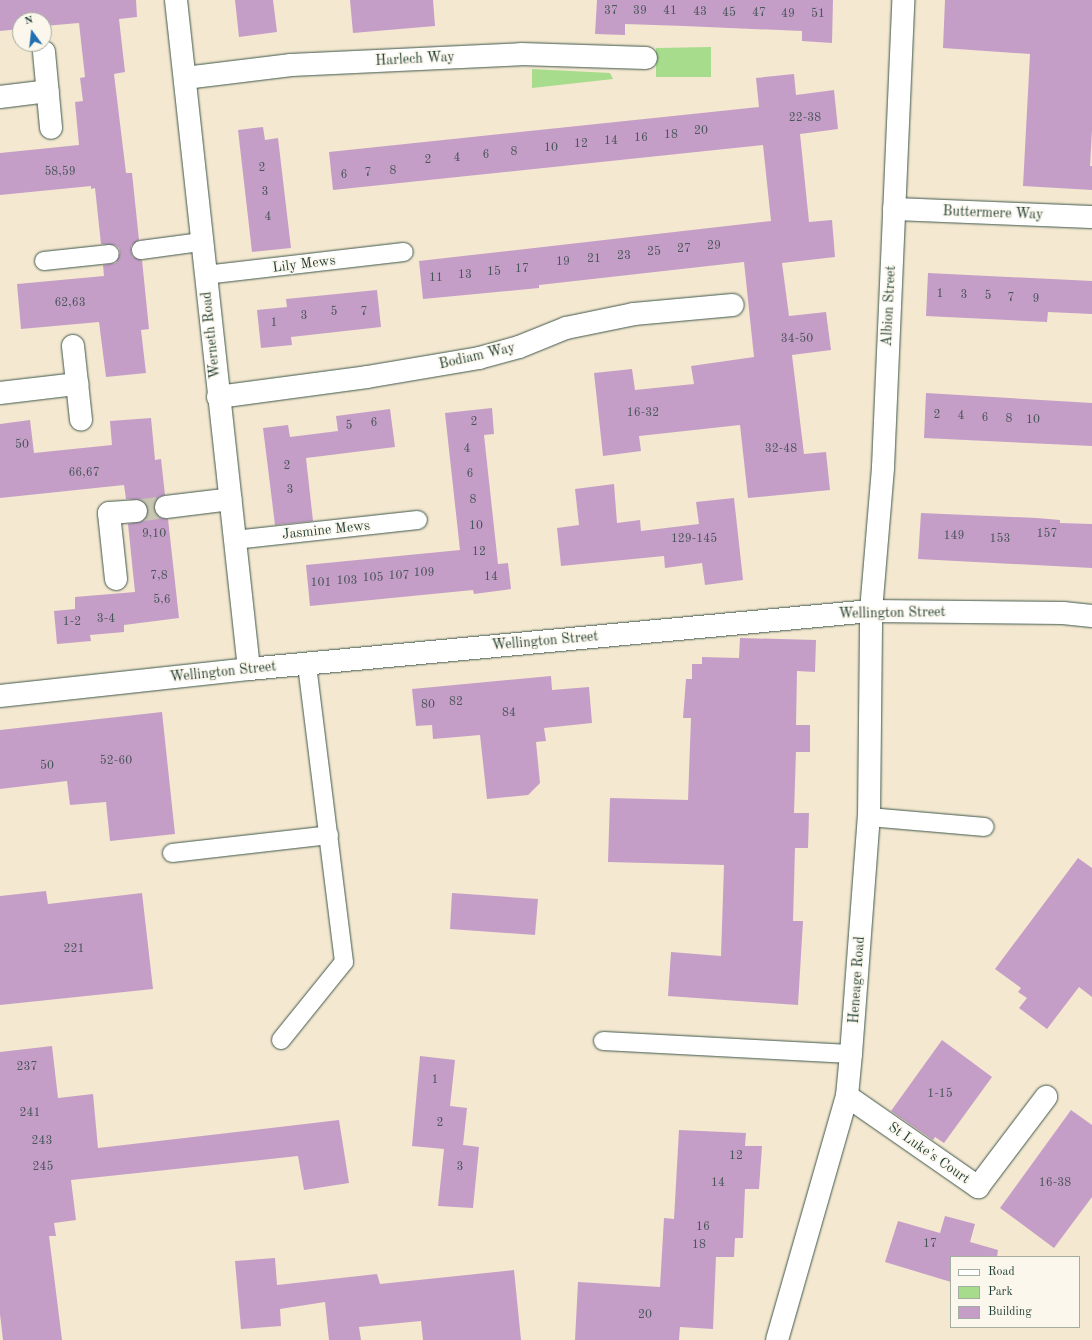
<!DOCTYPE html>
<style>
body{margin:0}
#map{position:relative;width:1092px;height:1340px;overflow:hidden;background:#f4e8d0;font-family:"Old Standard TT",serif}
div>[style]{position:absolute}
.green>*{inset:0;background:#a6dc8c}
.building>*{inset:0;background:#c59ec8}
.street-tunnel>*{height:22px;margin-top:-11px;transform-origin:0;background:repeating-linear-gradient(90deg,#c9c6b1 0 22px,transparent 0 33px)}
.roads{filter:drop-shadow(0 0 1px #3f574b) drop-shadow(0 0 1px #3f574b)}
.lane>*{height:18px;margin:-9px;padding:0 9px;transform-origin:9px;border-radius:9px;background:#fff}
.street>*{height:22px;margin:-11px;padding:0 11px;transform-origin:11px;border-radius:11px;background:#fff}
.secondary>*{height:22px;margin:-11px;padding:0 11px;transform-origin:11px;border-radius:11px;background:#fff}
span{translate:-50% -50%;white-space:nowrap;text-align:center;line-height:1.15;-webkit-text-stroke:3px #fbf7ec;paint-order:stroke}
.number-label{font-size:12px;color:#485559}
.number-label span{-webkit-text-stroke-width:0}
.street-label{font-size:14px;color:#1f3d34}
.legend{position:absolute;left:950px;top:1256px;width:130px;height:72px;box-sizing:border-box;background:#fbf7ec;border:1px solid #a3ada2;margin:0;padding:5px 7px;list-style:none;font-size:12px;color:#1f3d34}
.legend li{display:flex;align-items:center;gap:8px;height:20px}
.legend b{width:20px;border:1px solid #a3ada2}
.north{position:absolute;left:12px;top:12px;width:40px;height:40px;box-sizing:border-box;background:#fbf7ec;border:1px solid #a3ada2;border-radius:50%;rotate:345deg;font-size:11px;font-weight:700;line-height:16px;text-align:center;color:#1f3d34}
.north::after{content:'';display:block;margin:auto;width:14px;height:18px;background:#1f6fb2;clip-path:polygon(50% 0,100% 100%,50% 72%,0 100%)}
</style>
<div id="map">
<div class="green">
<div style="clip-path:polygon(711px 47px,711px 77px,656px 77px,656px 48px)"></div>
<div style="clip-path:polygon(532px 69px,610px 73px,613px 79px,532px 88px)"></div>
</div>
<div class="building">
<div style="clip-path:polygon(0 0,136px 0,137px 17px,119px 19px,125px 72px,114px 74px,126px 173px,132px 173px,139px 240px,131px 246px,131px 252px,133px 257px,142px 260px,149px 329px,141px 330px,146px 373px,106px 377px,99px 322px,21px 329px,17px 284px,104px 276px,103px 265px,116px 263px,120px 253px,119px 248px,115px 245px,101px 244px,95px 188px,91px 189px,91px 186px,0 195px,0 153px,79px 145px,75px 102px,83px 101px,80px 78px,85px 77px,79px 23px,44px 26px,44px 20px,20px 20px,20px 29px,0 31px)"></div>
<div style="clip-path:polygon(235px 0,273px 0,277px 32px,239px 37px)"></div>
<div style="clip-path:polygon(350px 0,433px 0,435px 26px,353px 33px)"></div>
<div style="clip-path:polygon(597px 0,833px 0,832px 43px,802px 41px,802px 31px,684px 26px,625px 24px,625px 35px,595px 34px)"></div>
<div style="clip-path:polygon(945px 0,1092px 0,1092px 130px,1090px 166px,1092px 166px,1092px 190px,1023px 186px,1030px 54px,943px 48px)"></div>
<div style="clip-path:polygon(794px 74px,796px 95px,834px 90px,838px 129px,800px 134px,809px 222px,832px 220px,835px 257px,782px 263px,789px 316px,826px 312px,831px 350px,792px 355px,804px 454px,826px 452px,830px 490px,748px 498px,740px 425px,639px 436px,641px 451px,603px 456px,594px 373px,632px 369px,635px 390px,694px 384px,691px 366px,754px 357px,744px 262px,539px 285px,539px 288px,423px 299px,419px 261px,771px 221px,763px 145px,333px 190px,329px 152px,759px 107px,756px 78px)"></div>
<div style="clip-path:polygon(263px 127px,265px 140px,278px 138px,291px 248px,252px 252px,238px 130px)"></div>
<div style="clip-path:polygon(928px 273px,1092px 281px,1092px 314px,1048px 312px,1047px 322px,926px 316px)"></div>
<div style="clip-path:polygon(377px 290px,381px 327px,291px 337px,292px 345px,261px 348px,257px 310px,287px 307px,286px 299px)"></div>
<div style="clip-path:polygon(926px 393px,1092px 403px,1092px 446px,924px 438px)"></div>
<div style="clip-path:polygon(492px 408px,494px 434px,484px 435px,498px 564px,508px 563px,511px 589px,474px 594px,473px 590px,310px 606px,306px 565px,460px 550px,445px 413px)"></div>
<div style="clip-path:polygon(390px 409px,395px 447px,306px 458px,313px 521px,275px 525px,263px 428px,288px 425px,290px 437px,338px 431px,336px 416px)"></div>
<div style="clip-path:polygon(151px 418px,155px 460px,161px 459px,165px 495px,159px 497px,155px 502px,154px 509px,156px 515px,161px 518px,168px 519px,179px 618px,124px 625px,124px 632px,90px 635px,91px 641px,57px 644px,54px 611px,75px 609px,75px 597px,135px 592px,128px 524px,143px 521px,147px 516px,148px 510px,146px 504px,141px 500px,126px 499px,124px 485px,0 498px,0 424px,30px 420px,34px 453px,112px 445px,110px 421px)"></div>
<div style="clip-path:polygon(614px 484px,617px 523px,640px 520px,641px 531px,699px 524px,696px 502px,734px 498px,743px 580px,705px 585px,702px 563px,665px 568px,664px 556px,561px 566px,557px 528px,579px 525px,575px 489px)"></div>
<div style="clip-path:polygon(921px 513px,1037px 518px,1060px 520px,1060px 523px,1092px 524px,1092px 568px,918px 559px)"></div>
<div style="clip-path:polygon(740px 638px,816px 640px,815px 672px,797px 671px,796px 725px,810px 725px,810px 752px,796px 752px,794px 813px,809px 813px,808px 848px,795px 848px,793px 921px,803px 921px,798px 1005px,668px 996px,671px 952px,721px 956px,724px 865px,608px 862px,610px 798px,688px 800px,691px 718px,683px 718px,686px 679px,692px 679px,692px 664px,702px 664px,702px 657px,739px 658px)"></div>
<div style="clip-path:polygon(551px 676px,552px 690px,589px 687px,592px 723px,544px 728px,546px 741px,536px 742px,540px 783px,528px 795px,487px 799px,480px 735px,433px 739px,432px 725px,416px 726px,412px 689px)"></div>
<div style="clip-path:polygon(162px 712px,175px 834px,110px 841px,106px 802px,70px 805px,67px 781px,0 789px,0 730px)"></div>
<div style="clip-path:polygon(1078px 858px,1092px 868px,1092px 997px,1079px 987px,1047px 1029px,1019px 1008px,1027px 998px,1018px 992px,1021px 988px,995px 969px)"></div>
<div style="clip-path:polygon(46px 891px,48px 904px,142px 893px,153px 989px,0 1005px,0 896px)"></div>
<div style="clip-path:polygon(452px 893px,538px 899px,535px 935px,450px 929px)"></div>
<div style="clip-path:polygon(942px 1040px,992px 1077px,944px 1143px,935px 1137px,933px 1140px,891px 1111px)"></div>
<div style="clip-path:polygon(52px 1046px,58px 1098px,93px 1094px,98px 1148px,339px 1120px,349px 1183px,304px 1190px,298px 1156px,71px 1180px,76px 1220px,54px 1223px,56px 1236px,49px 1236px,62px 1340px,3px 1340px,0 1314px,0 1052px)"></div>
<div style="clip-path:polygon(420px 1056px,455px 1060px,450px 1106px,467px 1108px,463px 1145px,479px 1147px,473px 1208px,438px 1206px,444px 1149px,412px 1146px)"></div>
<div style="clip-path:polygon(1071px 1110px,1092px 1125px,1092px 1197px,1054px 1248px,1000px 1208px)"></div>
<div style="clip-path:polygon(679px 1130px,746px 1133px,745px 1146px,762px 1146px,759px 1189px,745px 1189px,743px 1238px,735px 1238px,734px 1257px,716px 1257px,713px 1329px,680px 1327px,679px 1340px,575px 1340px,578px 1282px,660px 1287px,664px 1218px,674px 1219px)"></div>
<div style="clip-path:polygon(945px 1216px,975px 1224px,970px 1242px,998px 1250px,997px 1257px,951px 1257px,951px 1282px,885px 1262px,898px 1221px,940px 1233px)"></div>
<div style="clip-path:polygon(275px 1258px,277px 1285px,377px 1274px,380px 1284px,514px 1270px,521px 1340px,423px 1340px,421px 1321px,359px 1327px,361px 1340px,329px 1340px,325px 1302px,280px 1309px,281px 1326px,241px 1329px,235px 1261px)"></div>
</div>
<div class="street-tunnel">
<div style="left:136px;top:511px;width:30px;rotate:-8deg"></div>
</div>
<div class="roads">
<div class="lane">
<div style="left:141px;top:250px;width:61px;rotate:-7.6deg"></div>
<div style="left:44px;top:261px;width:66px;rotate:-6.1deg"></div>
<div style="left:205px;top:275px;width:200px;rotate:-6.6deg"></div>
<div style="left:234px;top:540px;width:185px;rotate:-6.2deg"></div>
<div style="left:869px;top:817px;width:116px;rotate:4.9deg"></div>
<div style="left:172px;top:853px;width:158px;rotate:-6.5deg"></div>
<div style="left:281px;top:1040px;width:100px;rotate:-51.1deg"></div>
<div style="left:344px;top:962px;width:300px;rotate:-97.1deg"></div>
<div style="left:603px;top:1041px;width:248px;rotate:3deg"></div>
</div>
<div class="street">
<div style="left:176px;top:0;width:673px;rotate:83.77deg"></div>
<div style="left:44px;top:52px;width:76px;rotate:84.7deg"></div>
<div style="left:185px;top:78px;width:107px;rotate:-7deg"></div>
<div style="left:291px;top:65px;width:230px;rotate:-2.7deg"></div>
<div style="left:521px;top:54px;width:125px;rotate:1.8deg"></div>
<div style="left:0;top:97px;width:48px;rotate:-7.1deg"></div>
<div style="left:894px;top:209px;width:198px;rotate:2.3deg"></div>
<div style="left:73px;top:346px;width:74px;rotate:83.8deg"></div>
<div style="left:0;top:393px;width:78px;rotate:-6.7deg"></div>
<div style="left:218px;top:397px;width:150px;rotate:-7.6deg"></div>
<div style="left:367px;top:377px;width:114px;rotate:-9.6deg"></div>
<div style="left:479px;top:358px;width:41px;rotate:-15.4deg"></div>
<div style="left:519px;top:347px;width:51px;rotate:-22deg"></div>
<div style="left:566px;top:328px;width:69px;rotate:-11.6deg"></div>
<div style="left:634px;top:314px;width:99px;rotate:-5.2deg"></div>
<div style="left:166px;top:507px;width:65px;rotate:-7deg"></div>
<div style="left:116px;top:579px;width:66px;rotate:-96.1deg"></div>
<div style="left:109px;top:513px;width:27px;rotate:-4deg"></div>
<div style="left:847px;top:1096px;width:160px;rotate:34.8deg"></div>
<div style="left:978px;top:1187px;width:113px;rotate:-52.9deg"></div>
<div style="left:777px;top:1340px;width:254px;rotate:-74deg"></div>
<div style="left:847px;top:1096px;width:42px;rotate:-84.6deg"></div>
<div style="left:851px;top:1054px;width:238px;rotate:-85.7deg"></div>
<div style="left:869px;top:817px;width:206px;rotate:-89.4deg"></div>
<div style="left:871px;top:611px;width:144px;rotate:-85.2deg"></div>
<div style="left:883px;top:467px;width:467px;rotate:-87.5deg"></div>
</div>
<div class="secondary">
<div style="left:0;top:696px;width:250px;rotate:-6.2deg"></div>
<div style="left:249px;top:669px;width:625px;rotate:-5.33deg"></div>
<div style="left:871px;top:611px;width:192px;rotate:0.6deg"></div>
<div style="left:1063px;top:613px;width:29px;rotate:6deg"></div>
</div>
</div>
<div class="number-label">
<span style="left:611px;top:12px">37</span>
<span style="left:640px;top:12px">39</span>
<span style="left:670px;top:12px">41</span>
<span style="left:700px;top:13px">43</span>
<span style="left:729px;top:14px">45</span>
<span style="left:759px;top:14px">47</span>
<span style="left:788px;top:15px">49</span>
<span style="left:818px;top:15px">51</span>
<span style="left:805px;top:119px">22-38</span>
<span style="left:701px;top:132px">20</span>
<span style="left:671px;top:136px">18</span>
<span style="left:641px;top:139px">16</span>
<span style="left:611px;top:142px">14</span>
<span style="left:581px;top:145px">12</span>
<span style="left:551px;top:149px">10</span>
<span style="left:514px;top:153px">8</span>
<span style="left:486px;top:156px">6</span>
<span style="left:457px;top:159px">4</span>
<span style="left:428px;top:161px">2</span>
<span style="left:262px;top:169px">2</span>
<span style="left:393px;top:172px">8</span>
<span style="left:60px;top:173px">58,59</span>
<span style="left:368px;top:174px">7</span>
<span style="left:344px;top:176px">6</span>
<span style="left:265px;top:193px">3</span>
<span style="left:268px;top:218px">4</span>
<span style="left:714px;top:247px">29</span>
<span style="left:684px;top:250px">27</span>
<span style="left:654px;top:253px">25</span>
<span style="left:624px;top:257px">23</span>
<span style="left:594px;top:260px">21</span>
<span style="left:563px;top:263px">19</span>
<span style="left:522px;top:270px">17</span>
<span style="left:494px;top:273px">15</span>
<span style="left:465px;top:276px">13</span>
<span style="left:436px;top:279px">11</span>
<span style="left:940px;top:295px">1</span>
<span style="left:964px;top:296px">3</span>
<span style="left:988px;top:297px">5</span>
<span style="left:1011px;top:299px">7</span>
<span style="left:1036px;top:300px">9</span>
<span style="left:70px;top:304px">62,63</span>
<span style="left:334px;top:313px">5</span>
<span style="left:364px;top:313px">7</span>
<span style="left:304px;top:317px">3</span>
<span style="left:274px;top:324px">1</span>
<span style="left:797px;top:340px">34-50</span>
<span style="left:643px;top:414px">16-32</span>
<span style="left:937px;top:416px">2</span>
<span style="left:961px;top:417px">4</span>
<span style="left:985px;top:419px">6</span>
<span style="left:1009px;top:420px">8</span>
<span style="left:1033px;top:421px">10</span>
<span style="left:474px;top:423px">2</span>
<span style="left:374px;top:424px">6</span>
<span style="left:349px;top:427px">5</span>
<span style="left:22px;top:446px">50</span>
<span style="left:467px;top:450px">4</span>
<span style="left:781px;top:450px">32-48</span>
<span style="left:287px;top:467px">2</span>
<span style="left:84px;top:474px">66,67</span>
<span style="left:470px;top:475px">6</span>
<span style="left:290px;top:491px">3</span>
<span style="left:473px;top:501px">8</span>
<span style="left:476px;top:527px">10</span>
<span style="left:154px;top:535px">9,10</span>
<span style="left:1047px;top:535px">157</span>
<span style="left:954px;top:537px">149</span>
<span style="left:694px;top:540px">129-145</span>
<span style="left:1000px;top:540px">153</span>
<span style="left:479px;top:553px">12</span>
<span style="left:424px;top:574px">109</span>
<span style="left:159px;top:577px">7,8</span>
<span style="left:399px;top:577px">107</span>
<span style="left:491px;top:578px">14</span>
<span style="left:373px;top:579px">105</span>
<span style="left:347px;top:582px">103</span>
<span style="left:321px;top:584px">101</span>
<span style="left:162px;top:601px">5,6</span>
<span style="left:106px;top:620px">3-4</span>
<span style="left:72px;top:623px">1-2</span>
<span style="left:456px;top:703px">82</span>
<span style="left:428px;top:706px">80</span>
<span style="left:509px;top:714px">84</span>
<span style="left:116px;top:762px">52-60</span>
<span style="left:47px;top:767px">50</span>
<span style="left:74px;top:950px">221</span>
<span style="left:27px;top:1068px">237</span>
<span style="left:435px;top:1081px">1</span>
<span style="left:940px;top:1095px">1-15</span>
<span style="left:30px;top:1114px">241</span>
<span style="left:440px;top:1124px">2</span>
<span style="left:42px;top:1142px">243</span>
<span style="left:736px;top:1157px">12</span>
<span style="left:43px;top:1168px">245</span>
<span style="left:460px;top:1168px">3</span>
<span style="left:718px;top:1184px">14</span>
<span style="left:1055px;top:1184px">16-38</span>
<span style="left:703px;top:1228px">16</span>
<span style="left:930px;top:1245px">17</span>
<span style="left:699px;top:1246px">18</span>
<span style="left:645px;top:1316px">20</span>
</div>
<div class="street-label">
<span style="left:415px;top:59px;rotate:-3deg">Harlech Way</span>
<span style="left:993px;top:213px;rotate:2deg">Buttermere Way</span>
<span style="left:304px;top:264px;rotate:-7deg">Lily Mews</span>
<span style="left:889px;top:306px;rotate:-87deg">Albion Street</span>
<span style="left:211px;top:335px;rotate:-96deg">Werneth Road</span>
<span style="left:477px;top:356px;rotate:-13deg">Bodiam Way</span>
<span style="left:326px;top:530px;rotate:-6deg">Jasmine Mews</span>
<span style="left:892px;top:613px;rotate:-1deg">Wellington Street</span>
<span style="left:545px;top:641px;rotate:-5deg">Wellington Street</span>
<span style="left:223px;top:672px;rotate:-6deg">Wellington Street</span>
<span style="left:857px;top:980px;rotate:-86deg">Heneage Road</span>
<span style="left:929px;top:1153px;rotate:35deg">St Luke's Court</span>
</div>
<ul class="legend">
<li><b style="height:5px;background:#fff"></b>Road</li>
<li><b style="height:11px;background:#a6dc8c"></b>Park</li>
<li><b style="height:11px;background:#c59ec8"></b>Building</li>
</ul>
<div class="north">N</div>
</div>
